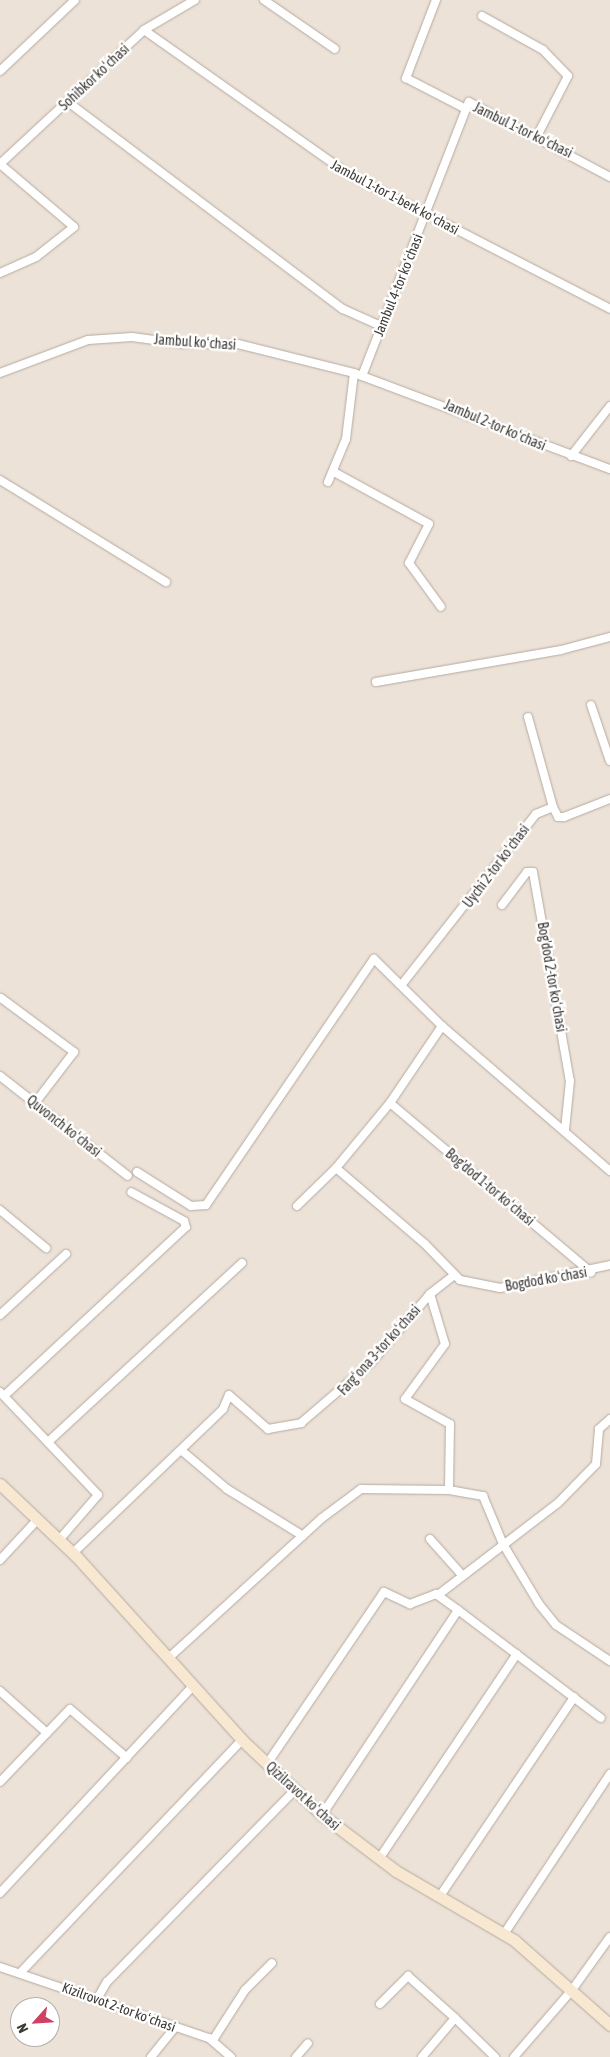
<!DOCTYPE html>
<meta charset="utf-8">
<style>
body{margin:0}
#map{position:relative;width:610px;height:2057px;overflow:hidden;background:#ede2d7;font-family:"Asap Condensed",sans-serif}
div>[style]{position:absolute}
.roads{filter:drop-shadow(0 0 1px #b4aaa0) drop-shadow(0 0 1px #b4aaa0)}
.street>*{height:8px;margin:-4px;padding:0 4px;transform-origin:4px;border-radius:4px;background:#fff}
.secondary>*{height:11px;margin:-5.5px;padding:0 5.5px;transform-origin:5.5px;border-radius:5.5px;background:#f8e8d1}
span{translate:-50% -50%;white-space:nowrap;text-align:center;line-height:1.15;-webkit-text-stroke:5px #fff;paint-order:stroke}
.street-label{font-size:14px;color:#3d3935}
.north{position:absolute;left:10px;top:1997px;width:50px;height:50px;box-sizing:border-box;background:#fff;border:1px solid #b1b0ae;border-radius:50%;rotate:244deg;font-size:14px;font-weight:700;line-height:20px;text-align:center;color:#3d3935}
.north::after{content:'';display:block;margin:auto;width:18px;height:22px;background:#d04063;clip-path:polygon(50% 0,100% 100%,50% 72%,0 100%)}
</style>
<div id="map">
<div class="roads">
<div class="street">
<div style="left:264px;top:0;width:86px;rotate:34.6deg"></div>
<div style="left:436px;top:0;width:84px;rotate:111deg"></div>
<div style="left:406px;top:78px;width:68px;rotate:27.3deg"></div>
<div style="left:482px;top:16px;width:70px;rotate:29.1deg"></div>
<div style="left:543px;top:50px;width:36px;rotate:46deg"></div>
<div style="left:568px;top:76px;width:68px;rotate:117.3deg"></div>
<div style="left:144px;top:30px;width:246px;rotate:35.2deg"></div>
<div style="left:345px;top:172px;width:298px;rotate:27.3deg"></div>
<div style="left:0;top:71px;width:103px;rotate:-43.4deg"></div>
<div style="left:68px;top:102px;width:344px;rotate:37deg"></div>
<div style="left:343px;top:309px;width:42px;rotate:24.1deg"></div>
<div style="left:0;top:164px;width:197px;rotate:-42.9deg"></div>
<div style="left:144px;top:30px;width:59px;rotate:-30.5deg"></div>
<div style="left:0;top:164px;width:97px;rotate:40.4deg"></div>
<div style="left:74px;top:227px;width:48px;rotate:141.7deg"></div>
<div style="left:36px;top:257px;width:39px;rotate:156deg"></div>
<div style="left:0;top:373px;width:94px;rotate:-20.6deg"></div>
<div style="left:88px;top:340px;width:44px;rotate:-3.9deg"></div>
<div style="left:132px;top:337px;width:52px;rotate:7.7deg"></div>
<div style="left:184px;top:344px;width:54px"></div>
<div style="left:238px;top:344px;width:120px;rotate:14deg"></div>
<div style="left:354px;top:373px;width:273px;rotate:20.6deg"></div>
<div style="left:362px;top:376px;width:294px;rotate:-68.7deg"></div>
<div style="left:469px;top:102px;width:160px;rotate:28deg"></div>
<div style="left:571px;top:456px;width:63px;rotate:-52deg"></div>
<div style="left:334px;top:472px;width:108px;rotate:28.7deg"></div>
<div style="left:429px;top:524px;width:44px;rotate:117.1deg"></div>
<div style="left:409px;top:563px;width:54px;rotate:54deg"></div>
<div style="left:0;top:480px;width:195px;rotate:31.6deg"></div>
<div style="left:328px;top:482px;width:47px;rotate:-67.3deg"></div>
<div style="left:346px;top:439px;width:66px;rotate:-83.1deg"></div>
<div style="left:376px;top:682px;width:188px;rotate:-9.8deg"></div>
<div style="left:561px;top:650px;width:51px;rotate:-14.9deg"></div>
<div style="left:591px;top:705px;width:59px;rotate:71.3deg"></div>
<div style="left:528px;top:717px;width:93px;rotate:74.5deg"></div>
<div style="left:502px;top:905px;width:41px;rotate:-52.9deg"></div>
<div style="left:527px;top:872px;width:6px"></div>
<div style="left:533px;top:872px;width:212px;rotate:80deg"></div>
<div style="left:570px;top:1081px;width:48px;rotate:95.9deg"></div>
<div style="left:403px;top:983px;width:215px;rotate:-51.8deg"></div>
<div style="left:536px;top:814px;width:18px;rotate:-22deg"></div>
<div style="left:553px;top:807px;width:11px;rotate:63deg"></div>
<div style="left:558px;top:817px;width:6px"></div>
<div style="left:564px;top:817px;width:49px;rotate:-21.4deg"></div>
<div style="left:1px;top:998px;width:91px;rotate:36.5deg"></div>
<div style="left:74px;top:1052px;width:64px;rotate:127.4deg"></div>
<div style="left:0;top:1076px;width:162px;rotate:38deg"></div>
<div style="left:390px;top:1103px;width:263px;rotate:40.1deg"></div>
<div style="left:336px;top:1168px;width:117px;rotate:40.5deg"></div>
<div style="left:425px;top:1244px;width:50px;rotate:45.8deg"></div>
<div style="left:460px;top:1280px;width:41px;rotate:11.3deg"></div>
<div style="left:500px;top:1288px;width:112px;rotate:-11.8deg"></div>
<div style="left:137px;top:1172px;width:64px;rotate:32.2deg"></div>
<div style="left:191px;top:1206px;width:15px;rotate:-4deg"></div>
<div style="left:206px;top:1205px;width:298px;rotate:-55.7deg"></div>
<div style="left:374px;top:959px;width:95px;rotate:44.6deg"></div>
<div style="left:442px;top:1026px;width:222px;rotate:40.8deg"></div>
<div style="left:297px;top:1206px;width:54px;rotate:-44.3deg"></div>
<div style="left:336px;top:1168px;width:85px;rotate:-50.3deg"></div>
<div style="left:390px;top:1103px;width:93px;rotate:-56deg"></div>
<div style="left:0;top:1210px;width:60px;rotate:39.6deg"></div>
<div style="left:430px;top:1294px;width:29px;rotate:-38deg"></div>
<div style="left:0;top:1315px;width:90px;rotate:-42.7deg"></div>
<div style="left:0;top:1392px;width:142px;rotate:46.4deg"></div>
<div style="left:98px;top:1495px;width:60px;rotate:130.9deg"></div>
<div style="left:4px;top:1396px;width:248px;rotate:-42.9deg"></div>
<div style="left:186px;top:1227px;width:6px;rotate:-108deg"></div>
<div style="left:184px;top:1221px;width:60px;rotate:-151.3deg"></div>
<div style="left:48px;top:1442px;width:264px;rotate:-42.7deg"></div>
<div style="left:181px;top:1450px;width:60px;rotate:40.3deg"></div>
<div style="left:227px;top:1489px;width:89px;rotate:31.7deg"></div>
<div style="left:449px;top:1490px;width:35px;rotate:10deg"></div>
<div style="left:483px;top:1496px;width:52px;rotate:67.4deg"></div>
<div style="left:503px;top:1544px;width:70px;rotate:59deg"></div>
<div style="left:539px;top:1604px;width:27px;rotate:51deg"></div>
<div style="left:556px;top:1625px;width:65px;rotate:33.7deg"></div>
<div style="left:430px;top:1539px;width:48px;rotate:48.4deg"></div>
<div style="left:73px;top:1553px;width:208px;rotate:-43.8deg"></div>
<div style="left:223px;top:1409px;width:15px;rotate:-67deg"></div>
<div style="left:229px;top:1395px;width:52px;rotate:41.1deg"></div>
<div style="left:268px;top:1429px;width:34px;rotate:-10deg"></div>
<div style="left:301px;top:1423px;width:92px;rotate:-40.6deg"></div>
<div style="left:371px;top:1363px;width:91px;rotate:-49.5deg"></div>
<div style="left:430px;top:1294px;width:52px;rotate:73.3deg"></div>
<div style="left:445px;top:1344px;width:68px;rotate:126deg"></div>
<div style="left:405px;top:1399px;width:51px;rotate:29.1deg"></div>
<div style="left:450px;top:1424px;width:66px;rotate:90.9deg"></div>
<div style="left:449px;top:1490px;width:88px;rotate:-179.3deg"></div>
<div style="left:361px;top:1489px;width:49px;rotate:143.4deg"></div>
<div style="left:322px;top:1518px;width:206px;rotate:137.6deg"></div>
<div style="left:0;top:1560px;width:56px;rotate:-47.2deg"></div>
<div style="left:438px;top:1595px;width:151px;rotate:-37.5deg"></div>
<div style="left:558px;top:1503px;width:54px;rotate:-45.7deg"></div>
<div style="left:596px;top:1464px;width:35px;rotate:-85deg"></div>
<div style="left:599px;top:1429px;width:15px;rotate:-42deg"></div>
<div style="left:0;top:1691px;width:63px;rotate:41.8deg"></div>
<div style="left:267px;top:1764px;width:208px;rotate:-55.8deg"></div>
<div style="left:384px;top:1592px;width:29px;rotate:25deg"></div>
<div style="left:410px;top:1604px;width:28px;rotate:-21deg"></div>
<div style="left:436px;top:1594px;width:27px;rotate:36deg"></div>
<div style="left:0;top:1782px;width:101px;rotate:-46.2deg"></div>
<div style="left:70px;top:1709px;width:75px;rotate:40.7deg"></div>
<div style="left:322px;top:1815px;width:246px;rotate:-56.4deg"></div>
<div style="left:458px;top:1610px;width:179px;rotate:37.1deg"></div>
<div style="left:379px;top:1859px;width:247px;rotate:-56.1deg"></div>
<div style="left:0;top:1893px;width:284px;rotate:-47deg"></div>
<div style="left:440px;top:1896px;width:240px;rotate:-56deg"></div>
<div style="left:504px;top:1934px;width:192px;rotate:-56.5deg"></div>
<div style="left:0;top:1967px;width:221px;rotate:18.8deg"></div>
<div style="left:209px;top:2038px;width:29px;rotate:41deg"></div>
<div style="left:21px;top:1972px;width:320px;rotate:-46.4deg"></div>
<div style="left:97px;top:1999px;width:20px;rotate:-60deg"></div>
<div style="left:107px;top:1982px;width:269px;rotate:-45.6deg"></div>
<div style="left:380px;top:2004px;width:40px;rotate:-45deg"></div>
<div style="left:408px;top:1976px;width:63px;rotate:41.8deg"></div>
<div style="left:455px;top:2018px;width:51px;rotate:130.2deg"></div>
<div style="left:455px;top:2018px;width:56px;rotate:44.3deg"></div>
<div style="left:213px;top:2040px;width:59px;rotate:-57.4deg"></div>
<div style="left:245px;top:1990px;width:38px;rotate:-45deg"></div>
<div style="left:151px;top:2057px;width:38px;rotate:-51deg"></div>
<div style="left:296px;top:2057px;width:18px;rotate:-49deg"></div>
<div style="left:514px;top:2057px;width:89px;rotate:-49.1deg"></div>
<div style="left:572px;top:1990px;width:65px;rotate:-54.4deg"></div>
</div>
<div class="secondary">
<div style="left:0;top:1484px;width:105px;rotate:43.5deg"></div>
<div style="left:76px;top:1556px;width:248px;rotate:47.9deg"></div>
<div style="left:242px;top:1740px;width:110px;rotate:43.2deg"></div>
<div style="left:322px;top:1815px;width:93px;rotate:37.1deg"></div>
<div style="left:396px;top:1871px;width:137px;rotate:30.3deg"></div>
<div style="left:514px;top:1940px;width:128px;rotate:41.5deg"></div>
</div>
</div>
<div class="street-label">
<span style="left:94px;top:77px;rotate:-43deg">Sohibkor koʻchasi</span>
<span style="left:523px;top:130px;rotate:26deg">Jambul 1-tor koʻchasi</span>
<span style="left:395px;top:197px;rotate:28deg">Jambul 1-tor 1-berk koʻchasi</span>
<span style="left:398px;top:285px;rotate:-68deg">Jambul 4-tor koʻchasi</span>
<span style="left:195px;top:342px;rotate:4deg">Jambul koʻchasi</span>
<span style="left:495px;top:425px;rotate:23deg">Jambul 2-tor koʻchasi</span>
<span style="left:496px;top:866px;rotate:-53deg">Uychi 2-tor koʻchasi</span>
<span style="left:552px;top:977px;rotate:80deg">Bog'dod 2-tor koʻchasi</span>
<span style="left:64px;top:1126px;rotate:38deg">Quvonch koʻchasi</span>
<span style="left:490px;top:1187px;rotate:40deg">Bog'dod 1-tor koʻchasi</span>
<span style="left:546px;top:1279px;rotate:-10deg">Bogdod koʻchasi</span>
<span style="left:379px;top:1350px;rotate:-48deg">Fargʻona 3-tor koʻchasi</span>
<span style="left:303px;top:1796px;rotate:42deg">Qizilravot koʻchasi</span>
<span style="left:119px;top:2007px;rotate:20deg">Kizilrovot 2-tor koʻchasi</span>
</div>
<div class="north">N</div>
</div>
